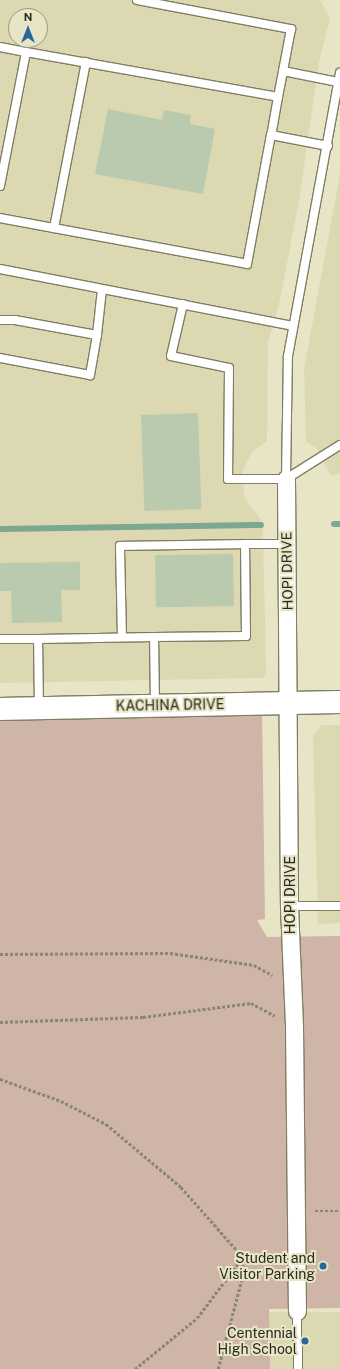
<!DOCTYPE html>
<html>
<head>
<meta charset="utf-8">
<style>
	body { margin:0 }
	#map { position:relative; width:340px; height:1369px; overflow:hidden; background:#e7e5c5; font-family:"Public Sans",sans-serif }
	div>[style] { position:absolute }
	.built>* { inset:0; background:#dcd9b2; transform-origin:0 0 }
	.green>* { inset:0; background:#cfb4a8 }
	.stream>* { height:6px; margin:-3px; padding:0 3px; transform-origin:3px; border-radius:3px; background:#7ca791 }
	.building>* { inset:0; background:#b9caaf; transform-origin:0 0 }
	.path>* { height:2.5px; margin-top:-1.25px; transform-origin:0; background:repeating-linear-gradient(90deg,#888771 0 3px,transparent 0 5px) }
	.roads { filter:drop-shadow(1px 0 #807e61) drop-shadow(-1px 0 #807e61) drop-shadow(0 1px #807e61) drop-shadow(0 -1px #807e61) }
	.lane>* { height:8px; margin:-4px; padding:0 4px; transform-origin:4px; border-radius:4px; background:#fff }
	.street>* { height:17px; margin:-8.5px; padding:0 8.5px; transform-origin:8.5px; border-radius:8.5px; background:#fff }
	.secondary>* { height:22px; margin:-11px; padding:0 11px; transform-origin:11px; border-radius:11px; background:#fff }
	.dots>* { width:11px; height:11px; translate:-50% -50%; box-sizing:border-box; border:2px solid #e7e5c5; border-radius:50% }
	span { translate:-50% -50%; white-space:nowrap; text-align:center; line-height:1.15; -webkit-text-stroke:4px #e7e5c5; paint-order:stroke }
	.street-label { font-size:14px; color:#28281c }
	.poi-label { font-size:14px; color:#28281c }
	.right { translate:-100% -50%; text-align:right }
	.north { position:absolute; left:8px; top:8px; width:40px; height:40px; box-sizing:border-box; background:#e7e5c5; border:1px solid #9b9981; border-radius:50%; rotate:0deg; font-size:11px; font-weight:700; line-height:16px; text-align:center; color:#28281c }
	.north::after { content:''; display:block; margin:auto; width:14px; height:18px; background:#29659d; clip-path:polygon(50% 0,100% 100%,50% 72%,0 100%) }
</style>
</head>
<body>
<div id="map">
	<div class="built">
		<i style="clip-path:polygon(evenodd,0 0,320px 0,330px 18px,319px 62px,299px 201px,280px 300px,268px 343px,267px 441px,252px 452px,242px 473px,245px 498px,261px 520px,263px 531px,266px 669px,266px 674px,262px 678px,0 683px,0 0,16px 16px,40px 16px,40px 40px,16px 40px,16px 16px)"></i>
		<i style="clip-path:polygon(340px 174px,340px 474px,330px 475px,316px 447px,306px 442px,304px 369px)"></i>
		<i style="clip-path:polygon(322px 725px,340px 725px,340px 923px,318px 924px,313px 736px)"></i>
		<i style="left:340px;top:1312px;width:57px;height:71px;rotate:90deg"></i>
	</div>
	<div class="green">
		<i style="clip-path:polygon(0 704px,262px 710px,265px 919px,257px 920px,267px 937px,340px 936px,340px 1308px,269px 1309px,270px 1369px,0 1369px)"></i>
	</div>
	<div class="stream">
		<i style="left:334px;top:524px;width:6px"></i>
		<i style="left:0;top:529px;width:261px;rotate:-0.9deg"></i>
	</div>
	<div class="building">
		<i style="clip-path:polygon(108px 109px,162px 120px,164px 110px,191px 115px,190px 124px,215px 129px,203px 194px,95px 174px)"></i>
		<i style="left:198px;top:413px;width:96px;height:57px;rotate:88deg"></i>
		<i style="left:233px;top:554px;width:52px;height:78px;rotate:89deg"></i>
		<i style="clip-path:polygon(80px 562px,80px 590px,61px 590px,62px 622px,12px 623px,11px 591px,0 591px,0 563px)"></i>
	</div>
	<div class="path">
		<i style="left:0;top:954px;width:170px;rotate:-0.3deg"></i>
		<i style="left:170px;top:953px;width:85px;rotate:8.1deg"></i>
		<i style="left:254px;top:965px;width:21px;rotate:29deg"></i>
		<i style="left:0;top:1022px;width:143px;rotate:-2deg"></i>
		<i style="left:143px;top:1017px;width:109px;rotate:-7.4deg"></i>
		<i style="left:251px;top:1003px;width:27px;rotate:28deg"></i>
		<i style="left:0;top:1079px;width:65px;rotate:19.8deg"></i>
		<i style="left:61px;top:1101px;width:51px;rotate:27.1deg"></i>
		<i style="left:106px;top:1124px;width:98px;rotate:40deg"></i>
		<i style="left:181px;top:1187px;width:94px;rotate:48.5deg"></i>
		<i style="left:243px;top:1257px;width:35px;rotate:-5deg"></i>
		<i style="left:315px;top:1211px;width:25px"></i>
		<i style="left:135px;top:1369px;width:80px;rotate:-39.4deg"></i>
		<i style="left:197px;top:1318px;width:76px;rotate:-53deg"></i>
		<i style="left:218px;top:1369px;width:94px;rotate:-75.2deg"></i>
		<i style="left:242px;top:1278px;width:20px;rotate:-87deg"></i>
	</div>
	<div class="roads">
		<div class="lane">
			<i style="left:137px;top:0;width:157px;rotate:10.7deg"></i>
			<i style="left:291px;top:29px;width:43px;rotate:100.8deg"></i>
			<i style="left:0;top:47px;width:26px;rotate:11deg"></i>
			<i style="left:278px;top:97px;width:39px;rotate:100deg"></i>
			<i style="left:271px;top:135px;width:58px;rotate:10.9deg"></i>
			<i style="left:0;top:186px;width:136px;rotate:-79deg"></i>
			<i style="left:26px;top:52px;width:256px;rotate:10.1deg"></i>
			<i style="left:278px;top:97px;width:26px;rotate:-79deg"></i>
			<i style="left:283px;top:71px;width:56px;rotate:11.3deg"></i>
			<i style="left:0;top:218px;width:251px;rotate:10.5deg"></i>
			<i style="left:247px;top:264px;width:131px;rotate:-79.5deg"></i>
			<i style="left:54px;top:228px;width:169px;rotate:-79.1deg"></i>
			<i style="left:0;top:269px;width:298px;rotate:11deg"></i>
			<i style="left:183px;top:304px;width:53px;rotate:103deg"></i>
			<i style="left:171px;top:356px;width:59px;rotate:11.7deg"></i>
			<i style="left:229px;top:368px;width:111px;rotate:90.5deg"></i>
			<i style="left:228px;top:479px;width:58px"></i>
			<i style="left:286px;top:479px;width:64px;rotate:-32.2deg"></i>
			<i style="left:0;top:320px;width:15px"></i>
			<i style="left:15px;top:320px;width:83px;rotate:10.4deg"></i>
			<i style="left:97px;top:335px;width:41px;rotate:99.9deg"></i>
			<i style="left:90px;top:375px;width:92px;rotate:-169.3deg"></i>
			<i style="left:97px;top:335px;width:46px;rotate:-83.8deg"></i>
			<i style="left:286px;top:479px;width:123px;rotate:-89.1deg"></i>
			<i style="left:288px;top:356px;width:288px;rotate:-79.6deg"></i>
			<i style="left:122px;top:637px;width:91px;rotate:-91.3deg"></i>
			<i style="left:120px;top:546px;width:125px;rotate:-0.9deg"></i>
			<i style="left:0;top:639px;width:38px"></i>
			<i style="left:155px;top:705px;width:68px;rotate:-90.8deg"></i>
			<i style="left:154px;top:637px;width:92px;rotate:-0.6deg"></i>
			<i style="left:246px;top:636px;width:92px;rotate:-90.6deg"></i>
			<i style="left:245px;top:544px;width:42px"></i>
			<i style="left:39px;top:707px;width:68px;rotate:-90.8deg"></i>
			<i style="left:38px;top:639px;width:116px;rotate:-1deg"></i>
			<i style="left:289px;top:906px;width:51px"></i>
			<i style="left:297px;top:1311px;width:58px;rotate:89deg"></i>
		</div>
		<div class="street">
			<i style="left:286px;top:479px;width:427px;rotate:89.6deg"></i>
			<i style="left:289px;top:906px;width:121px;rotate:87.6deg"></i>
			<i style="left:294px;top:1027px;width:284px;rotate:89.4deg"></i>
		</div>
		<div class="secondary">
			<i style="left:0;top:709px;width:340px;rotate:-1.2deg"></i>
		</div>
	</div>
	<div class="dots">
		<i style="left:323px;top:1266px;background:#29659d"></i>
		<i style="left:305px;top:1341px;background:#29659d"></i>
	</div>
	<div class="street-label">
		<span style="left:287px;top:571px;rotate:-91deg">HOPI DRIVE</span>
		<span style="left:170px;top:705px;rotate:-1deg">KACHINA DRIVE</span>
		<span style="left:290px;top:895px;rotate:-90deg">HOPI DRIVE</span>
	</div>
	<div class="poi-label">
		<span class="right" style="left:315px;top:1266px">Student and<br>Visitor Parking</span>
		<span class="right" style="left:297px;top:1341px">Centennial<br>High School</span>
	</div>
	<div class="north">N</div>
</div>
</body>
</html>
